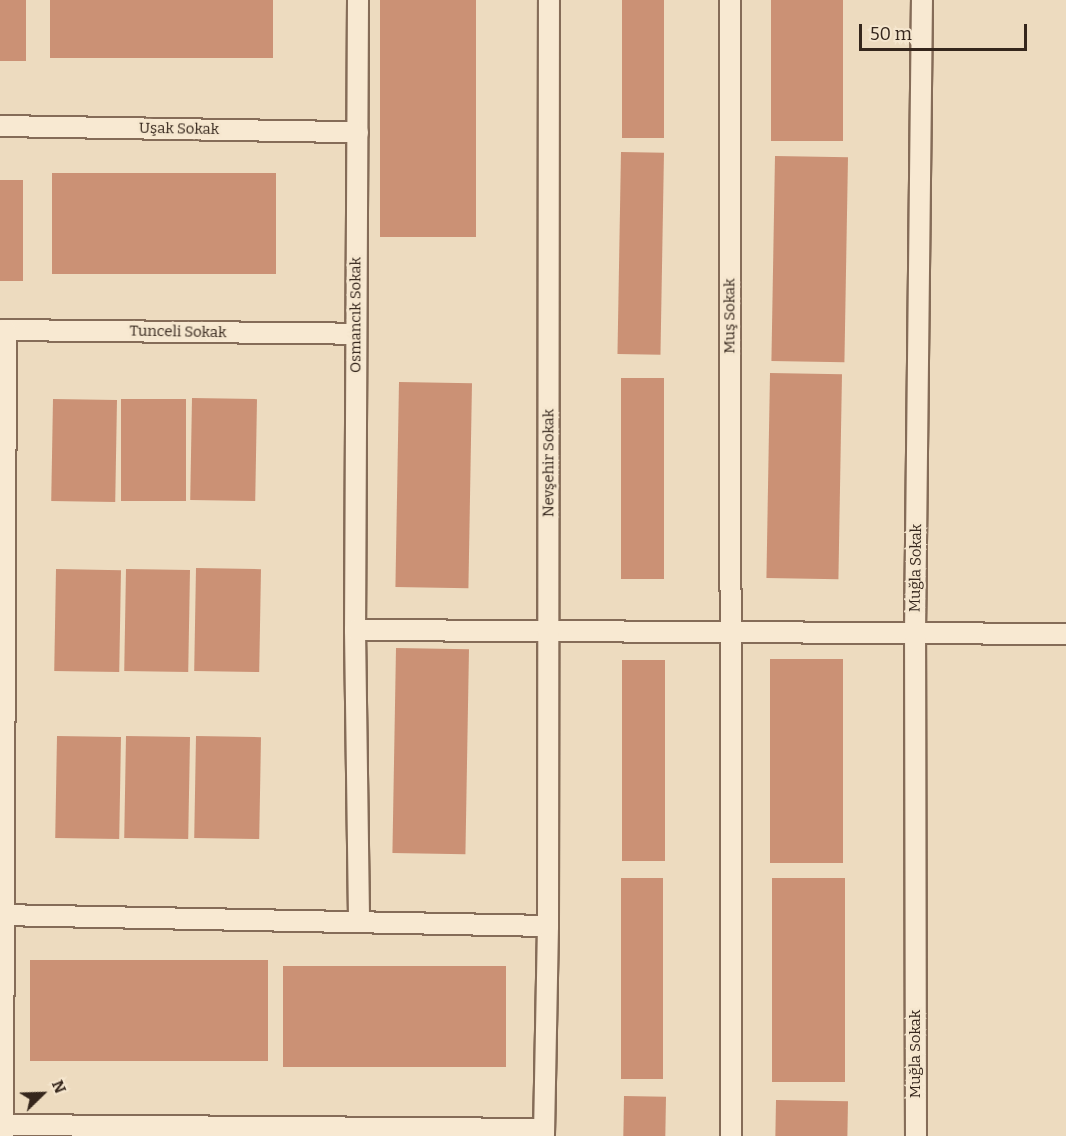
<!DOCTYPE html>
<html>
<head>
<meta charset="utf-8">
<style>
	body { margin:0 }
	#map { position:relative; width:1066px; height:1136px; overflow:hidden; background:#eddbbf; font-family:Bitter,serif }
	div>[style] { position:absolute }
	.building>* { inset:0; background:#cb9175; transform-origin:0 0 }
	.roads { filter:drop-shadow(2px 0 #856c58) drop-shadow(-2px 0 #856c58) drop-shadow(0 2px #856c58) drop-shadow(0 -2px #856c58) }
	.minor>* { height:20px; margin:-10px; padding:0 10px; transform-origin:10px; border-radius:10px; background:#f8e9d2 }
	span { translate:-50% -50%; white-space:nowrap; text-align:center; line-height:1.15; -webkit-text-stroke:4.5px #f5e6ce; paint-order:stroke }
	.street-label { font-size:15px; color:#35261c }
	.north { position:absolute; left:12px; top:1064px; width:60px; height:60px; -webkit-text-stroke:4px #f5e6ce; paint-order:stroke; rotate:67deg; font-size:16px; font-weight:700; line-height:24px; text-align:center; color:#35261c }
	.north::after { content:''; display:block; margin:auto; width:21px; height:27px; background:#35261c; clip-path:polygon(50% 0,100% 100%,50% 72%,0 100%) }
	.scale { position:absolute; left:859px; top:24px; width:168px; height:27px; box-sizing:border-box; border:3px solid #35261c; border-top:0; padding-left:8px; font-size:18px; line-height:21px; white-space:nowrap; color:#35261c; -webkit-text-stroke:4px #f5e6ce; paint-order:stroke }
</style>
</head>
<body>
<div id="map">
	<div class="building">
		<i style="left:0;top:0;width:26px;height:61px"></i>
		<i style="left:50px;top:0;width:223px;height:58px"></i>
		<i style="left:380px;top:0;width:96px;height:237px"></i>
		<i style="left:622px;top:0;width:42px;height:138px"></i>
		<i style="left:771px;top:0;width:72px;height:141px"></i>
		<i style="left:621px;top:152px;width:43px;height:202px;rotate:1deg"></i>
		<i style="left:775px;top:156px;width:73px;height:205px;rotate:1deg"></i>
		<i style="left:52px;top:173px;width:224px;height:101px"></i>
		<i style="left:0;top:180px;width:23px;height:101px"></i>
		<i style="left:770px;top:373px;width:72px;height:205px;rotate:1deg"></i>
		<i style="left:621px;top:378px;width:43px;height:201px"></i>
		<i style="left:399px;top:382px;width:73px;height:205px;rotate:1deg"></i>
		<i style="left:192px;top:398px;width:65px;height:102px;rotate:1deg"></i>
		<i style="left:53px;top:399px;width:64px;height:102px;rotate:1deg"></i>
		<i style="left:121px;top:399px;width:65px;height:102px"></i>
		<i style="left:196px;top:568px;width:65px;height:103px;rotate:1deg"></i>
		<i style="left:56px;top:569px;width:65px;height:102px;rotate:1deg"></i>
		<i style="left:126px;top:569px;width:64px;height:102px;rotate:1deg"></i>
		<i style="left:396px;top:648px;width:73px;height:205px;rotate:1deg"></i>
		<i style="left:770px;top:659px;width:73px;height:204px"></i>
		<i style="left:622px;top:660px;width:43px;height:201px"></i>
		<i style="left:57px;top:736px;width:64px;height:102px;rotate:1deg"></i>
		<i style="left:126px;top:736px;width:64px;height:102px;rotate:1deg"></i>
		<i style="left:196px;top:736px;width:65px;height:102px;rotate:1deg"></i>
		<i style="left:621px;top:878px;width:42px;height:201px"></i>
		<i style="left:772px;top:878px;width:73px;height:204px"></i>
		<i style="left:30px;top:960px;width:238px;height:101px"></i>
		<i style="left:283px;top:966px;width:223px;height:101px"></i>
		<i style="left:624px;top:1096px;width:42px;height:40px;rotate:1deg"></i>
		<i style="left:776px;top:1100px;width:72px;height:36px;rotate:1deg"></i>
	</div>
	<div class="roads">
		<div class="minor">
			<i style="left:358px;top:0;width:630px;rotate:90.27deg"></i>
			<i style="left:355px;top:630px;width:289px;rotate:89.2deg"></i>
			<i style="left:730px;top:0;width:1136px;rotate:89.95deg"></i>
			<i style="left:0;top:126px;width:358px;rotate:1deg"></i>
			<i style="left:0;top:330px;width:356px;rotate:0.6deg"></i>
			<i style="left:355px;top:630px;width:711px;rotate:0.32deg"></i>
			<i style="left:0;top:915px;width:548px;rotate:1.15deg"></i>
			<i style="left:548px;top:926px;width:210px;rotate:91.1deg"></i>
			<i style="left:548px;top:926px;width:926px;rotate:-89.94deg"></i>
			<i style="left:3px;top:1125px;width:541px;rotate:0.42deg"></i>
			<i style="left:3px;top:1136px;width:806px;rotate:-89.79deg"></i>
			<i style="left:916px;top:1136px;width:502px;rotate:-90.11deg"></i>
			<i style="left:915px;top:634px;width:634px;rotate:-89.37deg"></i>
		</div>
	</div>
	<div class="street-label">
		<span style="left:179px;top:129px;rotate:1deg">Uşak Sokak</span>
		<span style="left:356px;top:315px;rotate:-90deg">Osmancık Sokak</span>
		<span style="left:730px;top:316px;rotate:-90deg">Muş Sokak</span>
		<span style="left:178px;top:332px;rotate:1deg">Tunceli Sokak</span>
		<span style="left:549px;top:463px;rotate:-90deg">Nevşehir Sokak</span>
		<span style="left:916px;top:568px;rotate:-89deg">Muğla Sokak</span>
		<span style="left:916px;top:1054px;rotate:-90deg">Muğla Sokak</span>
	</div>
	<div class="north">N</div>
	<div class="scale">50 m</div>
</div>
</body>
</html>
